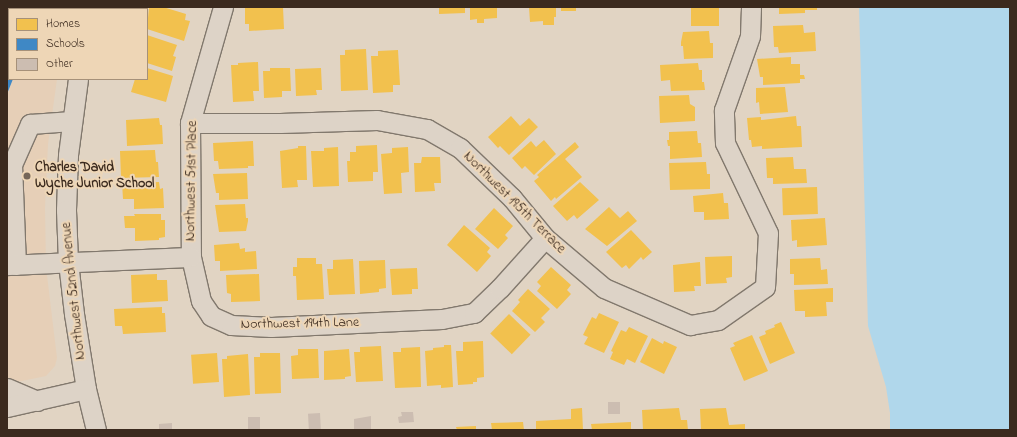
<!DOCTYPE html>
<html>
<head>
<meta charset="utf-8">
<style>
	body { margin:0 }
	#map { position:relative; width:1017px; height:437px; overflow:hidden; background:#e1d4c3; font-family:"Indie Flower",sans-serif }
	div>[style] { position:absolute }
	.built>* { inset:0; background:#e6cfb7 }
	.water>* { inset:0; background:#b0d7eb }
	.homes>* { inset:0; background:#f2c14e; transform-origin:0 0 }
	.schools>* { inset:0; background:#3f88c5 }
	.building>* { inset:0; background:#ccbdb1; transform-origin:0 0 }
	.roads { filter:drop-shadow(1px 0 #81786d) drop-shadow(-1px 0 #81786d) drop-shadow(0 1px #81786d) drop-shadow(0 -1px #81786d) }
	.minor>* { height:19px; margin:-9.5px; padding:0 9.5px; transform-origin:9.5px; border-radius:9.5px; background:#ddd3c7 }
	.dots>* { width:11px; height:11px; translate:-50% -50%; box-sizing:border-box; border:2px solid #eed6b6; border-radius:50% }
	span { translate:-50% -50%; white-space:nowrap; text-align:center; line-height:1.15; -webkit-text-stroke:4px #eed6b6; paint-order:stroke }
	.poi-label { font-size:14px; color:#3b2a1e; font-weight:700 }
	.left { translate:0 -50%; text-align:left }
	.street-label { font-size:14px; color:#3b2a1e }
	.frame { position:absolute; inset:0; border:8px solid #3b2a1e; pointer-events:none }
	.legend { position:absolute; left:8px; top:8px; width:140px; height:72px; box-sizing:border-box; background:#eed6b6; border:1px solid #a69179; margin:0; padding:5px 7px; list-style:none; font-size:12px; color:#3b2a1e }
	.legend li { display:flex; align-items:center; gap:8px; height:20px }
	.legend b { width:20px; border:1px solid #a69179 }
</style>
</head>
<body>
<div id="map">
	<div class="built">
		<i style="clip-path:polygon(7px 17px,9px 17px,9px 79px,57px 79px,48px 144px,45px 208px,46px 267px,57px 358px,55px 366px,46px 376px,7px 384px)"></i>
	</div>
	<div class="water">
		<i style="clip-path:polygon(859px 7px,1010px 7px,1010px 430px,890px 430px,890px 413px,886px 387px,868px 326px)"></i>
	</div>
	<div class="homes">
		<i style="clip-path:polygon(149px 7px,163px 7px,186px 14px,185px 20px,190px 21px,184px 41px,147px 29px)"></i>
		<i style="clip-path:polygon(245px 7px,283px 7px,284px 29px,249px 31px,249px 24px,245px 24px)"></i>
		<i style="clip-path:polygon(439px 7px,465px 7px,465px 13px,439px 14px)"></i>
		<i style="clip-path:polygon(470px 7px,497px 7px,497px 18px,484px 19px,484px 23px,477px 23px,477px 19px,470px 20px)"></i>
		<i style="clip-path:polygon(529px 7px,556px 7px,556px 17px,554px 17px,554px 25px,543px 25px,543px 21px,530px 22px)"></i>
		<i style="left:561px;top:7px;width:15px;height:4px"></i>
		<i style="left:691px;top:7px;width:28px;height:19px"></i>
		<i style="clip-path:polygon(779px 7px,817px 7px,817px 10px,805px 10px,805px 13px,779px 14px)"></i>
		<i style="clip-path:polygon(803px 25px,804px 33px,815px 32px,816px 51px,779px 53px,778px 47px,774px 47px,773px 26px)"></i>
		<i style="clip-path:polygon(709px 31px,710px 43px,713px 43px,713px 58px,684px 59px,683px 46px,681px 46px,681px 42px,683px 32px)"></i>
		<i style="clip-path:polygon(147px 35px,177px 45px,173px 56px,176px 57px,172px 71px,147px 63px)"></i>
		<i style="clip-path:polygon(366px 49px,368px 90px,341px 91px,340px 55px,345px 55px,345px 50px)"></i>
		<i style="clip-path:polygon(398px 50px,400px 85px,393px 85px,393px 92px,373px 93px,371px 56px,378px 56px,378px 51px)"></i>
		<i style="clip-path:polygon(791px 57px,791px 64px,800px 64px,800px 75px,804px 75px,805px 79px,800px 79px,800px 83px,763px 85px,763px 77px,760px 77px,757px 59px)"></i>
		<i style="clip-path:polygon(258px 62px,259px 91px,253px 91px,254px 101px,233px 102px,231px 65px,238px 65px,238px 63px)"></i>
		<i style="clip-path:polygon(698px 63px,699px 70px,702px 70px,702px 82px,704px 82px,705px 90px,671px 91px,670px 80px,661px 81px,660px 65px)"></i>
		<i style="clip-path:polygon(147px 68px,173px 76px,166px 102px,131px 92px,135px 79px,147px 79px)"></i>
		<i style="clip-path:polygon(270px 68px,290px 68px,291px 91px,282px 91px,282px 97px,264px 98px,263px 71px,270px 71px)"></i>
		<i style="clip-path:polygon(321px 68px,322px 90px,316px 90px,317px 95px,296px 96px,295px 69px)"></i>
		<i style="clip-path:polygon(785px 87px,788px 112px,760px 114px,759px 102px,756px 103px,756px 88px)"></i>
		<i style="clip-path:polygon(689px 95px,690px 104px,695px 107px,695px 121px,660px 123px,659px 96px)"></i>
		<i style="clip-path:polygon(511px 116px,520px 126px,529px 118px,538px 127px,509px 155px,500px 146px,498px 148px,488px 137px)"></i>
		<i style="clip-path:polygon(796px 116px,797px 126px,801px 126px,802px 147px,762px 149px,762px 146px,752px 147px,751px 140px,749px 140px,747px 118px,761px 117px,761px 120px)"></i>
		<i style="clip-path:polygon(159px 118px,160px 125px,162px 125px,163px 144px,127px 146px,126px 120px)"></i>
		<i style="clip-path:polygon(697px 131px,698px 143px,701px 143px,702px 157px,670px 159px,670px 146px,668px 146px,667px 140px,669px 140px,669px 132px)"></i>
		<i style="clip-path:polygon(544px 140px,556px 154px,534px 175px,525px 166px,522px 169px,512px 158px,531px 141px,536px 147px)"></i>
		<i style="clip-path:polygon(253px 141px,254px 166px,248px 166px,248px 168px,219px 169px,218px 161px,214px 161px,213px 143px)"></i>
		<i style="clip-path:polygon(575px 142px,579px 147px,565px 159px,582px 177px,556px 199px,555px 197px,551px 201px,534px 181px,539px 177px,537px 175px)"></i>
		<i style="clip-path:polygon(377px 145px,378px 172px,373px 172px,373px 181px,348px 182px,347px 161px,350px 161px,350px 152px,356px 152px,356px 146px)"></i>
		<i style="clip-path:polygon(298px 146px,306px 146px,307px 180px,297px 180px,298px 187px,282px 188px,280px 151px,298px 148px)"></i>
		<i style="clip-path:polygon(338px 147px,339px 186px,313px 187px,311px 151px,324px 151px,324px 148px)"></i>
		<i style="clip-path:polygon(408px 147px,409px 172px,401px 173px,402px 193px,384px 194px,381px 154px,392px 153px,392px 148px)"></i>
		<i style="clip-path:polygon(155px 150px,156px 162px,158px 162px,159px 177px,121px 178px,120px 151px)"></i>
		<i style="clip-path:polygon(422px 157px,440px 157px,441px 183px,434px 183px,435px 191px,415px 192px,414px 163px,421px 163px)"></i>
		<i style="clip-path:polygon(793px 157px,794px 169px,806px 169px,807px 183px,773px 184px,773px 178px,767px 178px,766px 158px)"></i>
		<i style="clip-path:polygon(706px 162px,707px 174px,710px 174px,710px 189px,670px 190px,669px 163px)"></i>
		<i style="clip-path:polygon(247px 173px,248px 199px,219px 200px,219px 193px,216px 193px,213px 174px)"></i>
		<i style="clip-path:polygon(159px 182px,160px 189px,163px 188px,164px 208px,134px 209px,134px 199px,123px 199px,122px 183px)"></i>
		<i style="clip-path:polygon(580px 182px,599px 200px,577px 219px,574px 215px,567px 221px,553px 206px)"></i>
		<i style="left:817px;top:187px;width:27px;height:35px;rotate:88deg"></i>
		<i style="clip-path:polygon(723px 193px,724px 203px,728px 203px,729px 219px,704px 220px,704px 212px,694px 212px,693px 196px)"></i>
		<i style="clip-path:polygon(245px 204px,246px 218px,248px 218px,248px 221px,246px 231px,219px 232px,215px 205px)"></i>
		<i style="clip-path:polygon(609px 207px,620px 218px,628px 211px,637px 221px,607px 246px,585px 229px)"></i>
		<i style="clip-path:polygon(494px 208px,513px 226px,505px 235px,508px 238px,498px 249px,475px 229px)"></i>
		<i style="clip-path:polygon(134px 214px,161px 214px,161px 220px,165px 220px,165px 237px,159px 238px,159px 240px,135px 241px,135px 228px,125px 228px,124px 216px,135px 216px)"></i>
		<i style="clip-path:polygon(825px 218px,827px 245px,797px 247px,797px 240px,792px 241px,791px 220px)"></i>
		<i style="clip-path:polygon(464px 225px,490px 248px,487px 252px,491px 256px,477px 272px,447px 245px)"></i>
		<i style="clip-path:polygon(631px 230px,652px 252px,643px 260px,641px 257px,629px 269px,626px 265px,622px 268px,606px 252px)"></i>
		<i style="clip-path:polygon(239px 243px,240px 249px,245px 248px,245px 252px,256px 251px,257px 269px,220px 271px,220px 261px,215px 261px,214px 245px)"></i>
		<i style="clip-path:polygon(732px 256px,732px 277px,726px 278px,727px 283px,706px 284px,705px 257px)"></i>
		<i style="clip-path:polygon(297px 258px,316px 258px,316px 264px,322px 264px,324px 299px,297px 300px,296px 276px,293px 276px,293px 267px,297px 267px)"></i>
		<i style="clip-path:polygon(820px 258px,821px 270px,827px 269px,828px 284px,794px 285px,794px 274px,790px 274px,790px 259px)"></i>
		<i style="clip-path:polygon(353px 259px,355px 294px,329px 295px,327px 269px,333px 269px,333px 260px)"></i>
		<i style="clip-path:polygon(385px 260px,386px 288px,379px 289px,379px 292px,360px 294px,359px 261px)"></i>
		<i style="clip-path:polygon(700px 262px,701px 286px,694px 286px,695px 291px,674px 292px,673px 265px)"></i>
		<i style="clip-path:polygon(551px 267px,571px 285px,567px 290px,571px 294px,557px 309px,537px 291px,541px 286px,537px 282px)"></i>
		<i style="clip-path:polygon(417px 268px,418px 289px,412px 289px,412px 294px,392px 295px,390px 269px)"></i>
		<i style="clip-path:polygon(157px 274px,157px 280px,167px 280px,168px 301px,132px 303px,131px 275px)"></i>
		<i style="clip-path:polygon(259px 274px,260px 301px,231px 302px,231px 294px,227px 293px,226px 275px)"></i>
		<i style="clip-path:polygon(833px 288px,833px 302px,826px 302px,827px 316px,805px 317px,805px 311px,795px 311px,794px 290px)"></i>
		<i style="clip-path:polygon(528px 289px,550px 309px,541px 318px,545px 322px,535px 332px,512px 311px,520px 302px,518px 300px)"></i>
		<i style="clip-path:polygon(162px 307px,162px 313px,165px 313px,166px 332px,123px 334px,122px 326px,115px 326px,114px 309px)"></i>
		<i style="clip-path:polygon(599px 313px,619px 322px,604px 353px,584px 344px,588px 337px,583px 335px,592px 317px,596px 319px)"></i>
		<i style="left:509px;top:314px;width:30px;height:27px;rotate:44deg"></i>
		<i style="clip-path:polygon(781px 322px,795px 353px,770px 364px,759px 337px,766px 334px,765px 331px,775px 327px,774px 325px)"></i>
		<i style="clip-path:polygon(629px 327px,648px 336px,635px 363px,627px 359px,624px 365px,610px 359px,613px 352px,611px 351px,621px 330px,626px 332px)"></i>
		<i style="clip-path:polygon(752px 335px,768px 371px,744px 381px,730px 348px,735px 346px,733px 343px)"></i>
		<i style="clip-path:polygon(652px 338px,663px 344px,664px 341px,677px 347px,664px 374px,640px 362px)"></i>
		<i style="clip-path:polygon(483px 341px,484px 377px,477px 378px,477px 382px,473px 382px,473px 384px,458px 385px,456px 351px,463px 351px,463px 342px)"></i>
		<i style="clip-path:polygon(444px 345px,451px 345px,453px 387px,441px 388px,441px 385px,427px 386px,425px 351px,433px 350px,433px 348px,444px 347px)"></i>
		<i style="clip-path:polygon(381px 346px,383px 381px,356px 382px,354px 352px,360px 352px,360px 347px)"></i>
		<i style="clip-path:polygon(420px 347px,421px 387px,395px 388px,393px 352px,401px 352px,401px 348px)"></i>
		<i style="clip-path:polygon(298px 349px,318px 349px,319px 378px,292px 379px,291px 356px,298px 355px)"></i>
		<i style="clip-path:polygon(349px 349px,351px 376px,345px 377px,345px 379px,324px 380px,324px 351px)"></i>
		<i style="left:217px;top:353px;width:29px;height:26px;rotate:86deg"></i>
		<i style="clip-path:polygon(260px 353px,280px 353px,281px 393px,255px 394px,254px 357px,260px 357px)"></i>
		<i style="clip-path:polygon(248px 354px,250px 395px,224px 397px,222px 359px,227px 359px,227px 356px)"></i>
		<i style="clip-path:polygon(582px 408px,583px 430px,536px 430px,536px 421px,571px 419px,571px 409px)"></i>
		<i style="clip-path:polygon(679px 408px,681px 420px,687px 420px,688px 430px,643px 430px,642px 410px)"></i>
		<i style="clip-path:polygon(726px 408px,729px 425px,745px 424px,745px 430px,701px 430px,700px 409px)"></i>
		<i style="clip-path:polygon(523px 422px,524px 430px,492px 430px,491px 423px)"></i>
		<i style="clip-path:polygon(631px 422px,631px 430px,592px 430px,591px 424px)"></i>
		<i style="clip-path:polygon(476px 426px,476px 430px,457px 430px,456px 427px)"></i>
	</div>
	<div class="schools">
		<i style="clip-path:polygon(7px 74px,9px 75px,9px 79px,13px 79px,7px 94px)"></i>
	</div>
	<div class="building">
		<i style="left:608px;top:402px;width:12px;height:12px"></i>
		<i style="clip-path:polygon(401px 412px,413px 412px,414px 422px,399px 423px,398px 417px,402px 416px)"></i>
		<i style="left:320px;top:413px;width:17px;height:12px;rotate:87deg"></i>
		<i style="clip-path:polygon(371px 416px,371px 430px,354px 430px,354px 419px)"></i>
		<i style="left:248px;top:417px;width:12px;height:13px"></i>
		<i style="clip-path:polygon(172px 423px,172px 430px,159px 430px,159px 424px)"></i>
	</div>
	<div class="roads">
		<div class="minor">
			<i style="left:223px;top:7px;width:121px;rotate:105.9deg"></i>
			<i style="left:190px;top:123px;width:134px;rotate:89.6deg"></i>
			<i style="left:191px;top:257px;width:45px;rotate:77.2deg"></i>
			<i style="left:201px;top:301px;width:18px;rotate:56deg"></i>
			<i style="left:211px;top:316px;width:22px;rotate:24deg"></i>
			<i style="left:231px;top:325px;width:40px;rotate:2.9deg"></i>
			<i style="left:271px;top:327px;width:171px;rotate:-2.7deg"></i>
			<i style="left:442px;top:319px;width:33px;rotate:-11deg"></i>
			<i style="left:474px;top:313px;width:36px;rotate:-44deg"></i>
			<i style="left:500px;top:288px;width:67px;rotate:-48deg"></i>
			<i style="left:96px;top:9px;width:2px;rotate:-63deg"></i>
			<i style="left:7px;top:43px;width:2px"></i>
			<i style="left:78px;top:79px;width:77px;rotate:97.5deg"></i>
			<i style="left:68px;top:155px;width:55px;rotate:92.1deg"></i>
			<i style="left:66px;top:210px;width:52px;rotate:87.8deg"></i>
			<i style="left:68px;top:262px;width:52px;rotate:83.4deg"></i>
			<i style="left:74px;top:314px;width:76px;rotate:80.9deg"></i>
			<i style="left:86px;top:389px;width:42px;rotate:76.3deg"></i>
			<i style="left:190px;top:123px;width:90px"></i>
			<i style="left:280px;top:123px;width:97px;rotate:-1.8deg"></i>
			<i style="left:377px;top:120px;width:51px;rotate:10.2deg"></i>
			<i style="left:427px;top:129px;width:38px;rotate:30deg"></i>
			<i style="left:460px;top:148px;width:72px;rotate:43.9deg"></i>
			<i style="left:512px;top:198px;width:52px;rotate:50.5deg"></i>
			<i style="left:545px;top:238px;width:77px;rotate:40.3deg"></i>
			<i style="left:604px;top:288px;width:94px;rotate:23.3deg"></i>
			<i style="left:690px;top:325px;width:28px;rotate:-10deg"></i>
			<i style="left:718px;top:320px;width:57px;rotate:-35.1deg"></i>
			<i style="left:765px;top:287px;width:54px;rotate:-86.8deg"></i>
			<i style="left:768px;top:233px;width:100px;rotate:-115.5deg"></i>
			<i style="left:725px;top:143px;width:33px;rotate:-92deg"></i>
			<i style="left:724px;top:110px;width:78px;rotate:-70.6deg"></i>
			<i style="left:750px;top:36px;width:29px;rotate:-88deg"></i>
			<i style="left:12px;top:165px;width:100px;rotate:87.7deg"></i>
			<i style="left:7px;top:176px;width:57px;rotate:-66.1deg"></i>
			<i style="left:30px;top:124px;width:42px;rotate:-4.1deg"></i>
			<i style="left:7px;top:265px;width:184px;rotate:-2.5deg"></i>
			<i style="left:7px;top:388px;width:33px;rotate:23deg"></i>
			<i style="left:7px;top:407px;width:81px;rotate:-12.8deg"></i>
		</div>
	</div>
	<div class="dots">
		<i style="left:27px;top:176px;background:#756658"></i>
	</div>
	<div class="poi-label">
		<span class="left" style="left:35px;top:176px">Charles David<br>Wyche Junior School</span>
	</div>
	<div class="street-label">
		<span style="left:192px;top:181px;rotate:-89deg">Northwest 51st Place</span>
		<span style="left:514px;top:203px;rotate:45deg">Northwest 195th Terrace</span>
		<span style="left:74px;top:291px;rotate:-96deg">Northwest 52nd Avenue</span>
		<span style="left:300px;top:324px;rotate:-1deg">Northwest 194th Lane</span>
	</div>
	<div class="frame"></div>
	<ul class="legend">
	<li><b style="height:11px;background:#f2c14e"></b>Homes</li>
	<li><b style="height:11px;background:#3f88c5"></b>Schools</li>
	<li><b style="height:11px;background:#ccbdb1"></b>Other</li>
	</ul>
</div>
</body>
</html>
